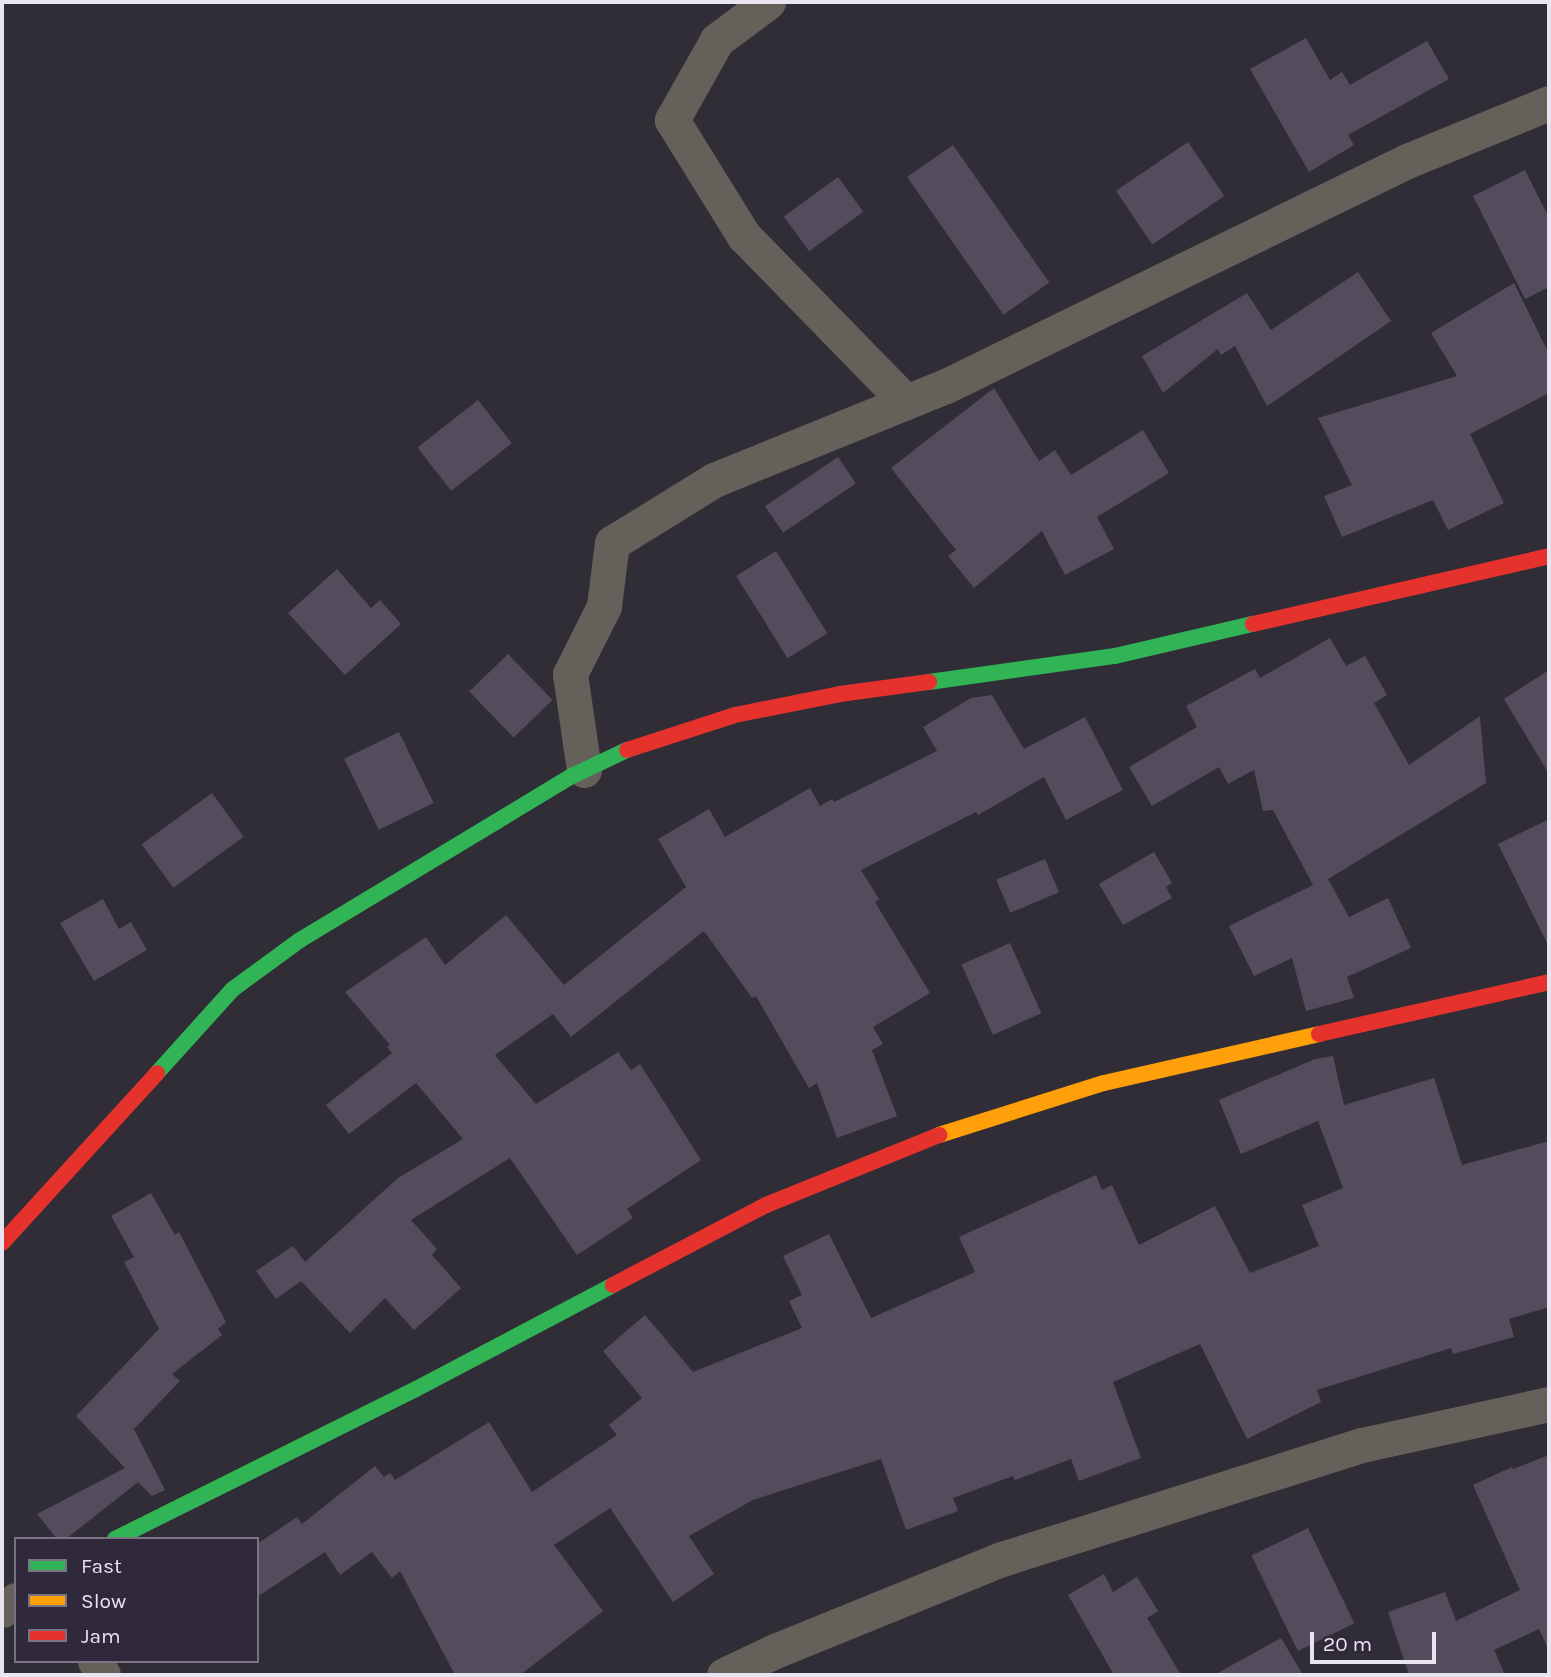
<!DOCTYPE html>
<html>
<head>
<meta charset="utf-8">
<style>
	body { margin:0 }
	#map { position:relative; width:1551px; height:1677px; overflow:hidden; background:#302d37; font-family:Karla,sans-serif }
	div>[style] { position:absolute }
	.building>* { inset:0; background:#524c5c; transform-origin:0 0 }
	.street>* { height:35px; margin:-17.5px; padding:0 17.5px; transform-origin:17.5px; border-radius:17.5px; background:#64605a }
	.fast>* { height:16px; margin:-8px; padding:0 8px; transform-origin:8px; border-radius:8px; background:#30b455 }
	.slow>* { height:16px; margin:-8px; padding:0 8px; transform-origin:8px; border-radius:8px; background:#ff9f0a }
	.jam>* { height:16px; margin:-8px; padding:0 8px; transform-origin:8px; border-radius:8px; background:#e5322d }
	span { translate:-50% -50%; white-space:nowrap; text-align:center; line-height:1.15; -webkit-text-stroke:6px #2f293b; paint-order:stroke }
	.frame { position:absolute; inset:0; border:4px solid #e8e5f1; pointer-events:none }
	.legend { position:absolute; left:14px; top:1537px; width:245px; height:126px; box-sizing:border-box; background:#2f293b; border:2px solid #797484; margin:0; padding:9px 12px; list-style:none; font-size:21px; color:#e8e5f1 }
	.legend li { display:flex; align-items:center; gap:14px; height:35px }
	.legend b { width:35px; border:2px solid #797484 }
	.scale { position:absolute; left:1310px; top:1632px; width:126px; height:32px; box-sizing:border-box; border:4px solid #e8e5f1; border-top:0; padding-left:9px; font-size:21px; line-height:24px; white-space:nowrap; color:#e8e5f1; -webkit-text-stroke:5px #2f293b; paint-order:stroke }
</style>
</head>
<body>
<div id="map">
	<div class="building">
		<i style="clip-path:polygon(1306px 38px,1330px 80px,1342px 72px,1350px 85px,1427px 41px,1449px 79px,1348px 135px,1354px 145px,1309px 172px,1250px 69px)"></i>
		<i style="left:1188px;top:142px;width:65px;height:87px;rotate:56deg"></i>
		<i style="left:953px;top:145px;width:168px;height:56px;rotate:55deg"></i>
		<i style="clip-path:polygon(1525px 170px,1549px 218px,1549px 287px,1525px 299px,1473px 196px)"></i>
		<i style="left:838px;top:177px;width:43px;height:67px;rotate:54deg"></i>
		<i style="clip-path:polygon(1358px 272px,1391px 321px,1267px 406px,1235px 346px,1221px 355px,1218px 349px,1163px 393px,1142px 356px,1247px 293px,1271px 330px)"></i>
		<i style="clip-path:polygon(1514px 283px,1549px 354px,1549px 393px,1470px 434px,1504px 503px,1448px 530px,1433px 500px,1342px 537px,1324px 496px,1352px 485px,1318px 418px,1457px 376px,1431px 333px)"></i>
		<i style="clip-path:polygon(994px 388px,1039px 461px,1055px 450px,1071px 475px,1143px 430px,1169px 473px,1097px 517px,1114px 549px,1065px 575px,1042px 531px,974px 588px,948px 556px,956px 550px,891px 468px)"></i>
		<i style="left:478px;top:400px;width:55px;height:77px;rotate:52deg"></i>
		<i style="left:838px;top:457px;width:32px;height:88px;rotate:56deg"></i>
		<i style="left:776px;top:551px;width:97px;height:47px;rotate:58deg"></i>
		<i style="clip-path:polygon(337px 569px,371px 608px,380px 600px,401px 624px,345px 675px,288px 613px)"></i>
		<i style="clip-path:polygon(1330px 638px,1346px 666px,1365px 656px,1387px 695px,1374px 703px,1409px 765px,1480px 716px,1486px 783px,1328px 879px,1349px 917px,1388px 898px,1411px 948px,1347px 977px,1354px 998px,1306px 1011px,1292px 958px,1254px 976px,1229px 926px,1313px 885px,1273px 810px,1263px 811px,1254px 770px,1228px 784px,1219px 767px,1152px 806px,1129px 767px,1197px 727px,1186px 706px,1255px 669px,1260px 678px)"></i>
		<i style="left:508px;top:654px;width:64px;height:54px;rotate:46deg"></i>
		<i style="clip-path:polygon(1549px 670px,1549px 774px,1504px 699px)"></i>
		<i style="clip-path:polygon(992px 695px,1024px 749px,1085px 717px,1123px 790px,1066px 820px,1044px 777px,978px 815px,976px 812px,861px 870px,879px 899px,875px 902px,930px 993px,873px 1027px,883px 1044px,872px 1050px,897px 1116px,837px 1138px,817px 1083px,809px 1088px,756px 996px,752px 998px,704px 931px,571px 1037px,553px 1014px,495px 1055px,536px 1104px,618px 1052px,631px 1070px,640px 1064px,701px 1160px,627px 1209px,633px 1218px,577px 1255px,510px 1158px,411px 1220px,437px 1249px,432px 1255px,461px 1288px,414px 1330px,385px 1298px,350px 1333px,301px 1281px,276px 1299px,256px 1271px,293px 1246px,305px 1262px,398px 1178px,463px 1139px,416px 1083px,349px 1134px,326px 1105px,392px 1053px,387px 1047px,390px 1045px,345px 992px,426px 937px,445px 965px,506px 915px,564px 985px,686px 887px,658px 839px,709px 809px,725px 837px,810px 788px,820px 806px,832px 799px,834px 802px,937px 751px,923px 727px,971px 698px)"></i>
		<i style="left:399px;top:732px;width:79px;height:61px;rotate:64deg"></i>
		<i style="left:212px;top:793px;width:54px;height:87px;rotate:54deg"></i>
		<i style="clip-path:polygon(1549px 819px,1549px 947px,1498px 844px)"></i>
		<i style="clip-path:polygon(1154px 852px,1172px 883px,1166px 887px,1172px 898px,1123px 925px,1099px 884px)"></i>
		<i style="left:1045px;top:859px;width:36px;height:53px;rotate:67deg"></i>
		<i style="clip-path:polygon(103px 899px,119px 929px,131px 922px,147px 950px,94px 981px,60px 923px)"></i>
		<i style="left:1010px;top:943px;width:77px;height:53px;rotate:66deg"></i>
		<i style="clip-path:polygon(1333px 1056px,1344px 1105px,1434px 1078px,1462px 1165px,1549px 1141px,1549px 1307px,1509px 1319px,1514px 1337px,1453px 1354px,1451px 1348px,1317px 1390px,1321px 1402px,1247px 1439px,1200px 1344px,1113px 1382px,1141px 1458px,1079px 1481px,1071px 1459px,1015px 1480px,1013px 1476px,953px 1498px,958px 1511px,906px 1530px,881px 1459px,753px 1500px,689px 1536px,714px 1574px,673px 1602px,610px 1508px,554px 1545px,603px 1611px,520px 1675px,455px 1675px,400px 1571px,392px 1578px,372px 1552px,340px 1575px,325px 1552px,257px 1597px,257px 1544px,297px 1517px,302px 1524px,375px 1466px,384px 1477px,390px 1473px,395px 1480px,489px 1422px,532px 1492px,617px 1435px,609px 1425px,642px 1398px,603px 1351px,645px 1315px,693px 1372px,802px 1328px,789px 1301px,802px 1295px,783px 1256px,829px 1234px,871px 1318px,975px 1272px,959px 1237px,1096px 1175px,1102px 1190px,1112px 1185px,1139px 1245px,1215px 1206px,1250px 1273px,1319px 1246px,1302px 1205px,1343px 1188px,1318px 1121px,1241px 1154px,1219px 1100px,1315px 1059px)"></i>
		<i style="clip-path:polygon(151px 1193px,175px 1235px,179px 1232px,226px 1322px,218px 1329px,222px 1335px,172px 1374px,180px 1381px,134px 1429px,165px 1490px,152px 1496px,138px 1482px,66px 1539px,57px 1539px,37px 1514px,125px 1468px,76px 1416px,159px 1329px,124px 1262px,134px 1257px,111px 1216px)"></i>
		<i style="clip-path:polygon(1549px 1455px,1549px 1651px,1539px 1629px,1494px 1650px,1505px 1675px,1409px 1675px,1388px 1612px,1445px 1592px,1456px 1621px,1520px 1590px,1473px 1485px,1512px 1467px,1513px 1469px)"></i>
		<i style="left:1308px;top:1528px;width:106px;height:63px;rotate:64deg"></i>
		<i style="clip-path:polygon(1104px 1574px,1113px 1592px,1137px 1577px,1158px 1611px,1147px 1618px,1181px 1675px,1114px 1675px,1068px 1595px)"></i>
		<i style="clip-path:polygon(1281px 1638px,1303px 1675px,1214px 1675px)"></i>
	</div>
	<div class="street">
		<i style="left:768px;top:2px;width:64px;rotate:143.3deg"></i>
		<i style="left:717px;top:40px;width:92px;rotate:119.4deg"></i>
		<i style="left:672px;top:120px;width:137px;rotate:58.2deg"></i>
		<i style="left:744px;top:236px;width:232px;rotate:45.7deg"></i>
		<i style="left:584px;top:770px;width:97px;rotate:-98.3deg"></i>
		<i style="left:570px;top:674px;width:76px;rotate:-63.4deg"></i>
		<i style="left:604px;top:606px;width:64px;rotate:-82.8deg"></i>
		<i style="left:612px;top:543px;width:120px;rotate:-31.7deg"></i>
		<i style="left:714px;top:480px;width:250px;rotate:-22.1deg"></i>
		<i style="left:946px;top:386px;width:513px;rotate:-26.02deg"></i>
		<i style="left:1407px;top:161px;width:153px;rotate:-22.2deg"></i>
		<i style="left:2px;top:1610px;width:17px;rotate:-36deg"></i>
		<i style="left:95px;top:1661px;width:16px;rotate:60deg"></i>
		<i style="left:724px;top:1675px;width:56px;rotate:-25.2deg"></i>
		<i style="left:775px;top:1651px;width:245px;rotate:-22.1deg"></i>
		<i style="left:1002px;top:1559px;width:378px;rotate:-17.6deg"></i>
		<i style="left:1362px;top:1445px;width:191px;rotate:-12.4deg"></i>
	</div>
	<div class="fast">
		<i style="left:929px;top:682px;width:188px;rotate:-8deg"></i>
		<i style="left:1115px;top:656px;width:142px;rotate:-13.1deg"></i>
		<i style="left:157px;top:1073px;width:113px;rotate:-47.9deg"></i>
		<i style="left:233px;top:989px;width:83px;rotate:-36.2deg"></i>
		<i style="left:300px;top:940px;width:320px;rotate:-31.1deg"></i>
		<i style="left:574px;top:775px;width:59px;rotate:-25.3deg"></i>
		<i style="left:115px;top:1539px;width:336px;rotate:-26.5deg"></i>
		<i style="left:416px;top:1389px;width:223px;rotate:-27.8deg"></i>
	</div>
	<div class="slow">
		<i style="left:939px;top:1135px;width:173px;rotate:-17.5deg"></i>
		<i style="left:1104px;top:1083px;width:221px;rotate:-12.8deg"></i>
	</div>
	<div class="jam">
		<i style="left:1253px;top:624px;width:304px;rotate:-12.9deg"></i>
		<i style="left:627px;top:750px;width:114px;rotate:-18deg"></i>
		<i style="left:735px;top:715px;width:107px;rotate:-11.3deg"></i>
		<i style="left:840px;top:694px;width:90px;rotate:-7.7deg"></i>
		<i style="left:1319px;top:1034px;width:236px;rotate:-12.7deg"></i>
		<i style="left:2px;top:1243px;width:230px;rotate:-47.6deg"></i>
		<i style="left:613px;top:1285px;width:173px;rotate:-27.6deg"></i>
		<i style="left:766px;top:1205px;width:187px;rotate:-22deg"></i>
	</div>
	<div class="frame"></div>
	<ul class="legend">
	<li><b style="height:9px;background:#30b455"></b>Fast</li>
	<li><b style="height:9px;background:#ff9f0a"></b>Slow</li>
	<li><b style="height:9px;background:#e5322d"></b>Jam</li>
	</ul>
	<div class="scale">20 m</div>
</div>
</body>
</html>
